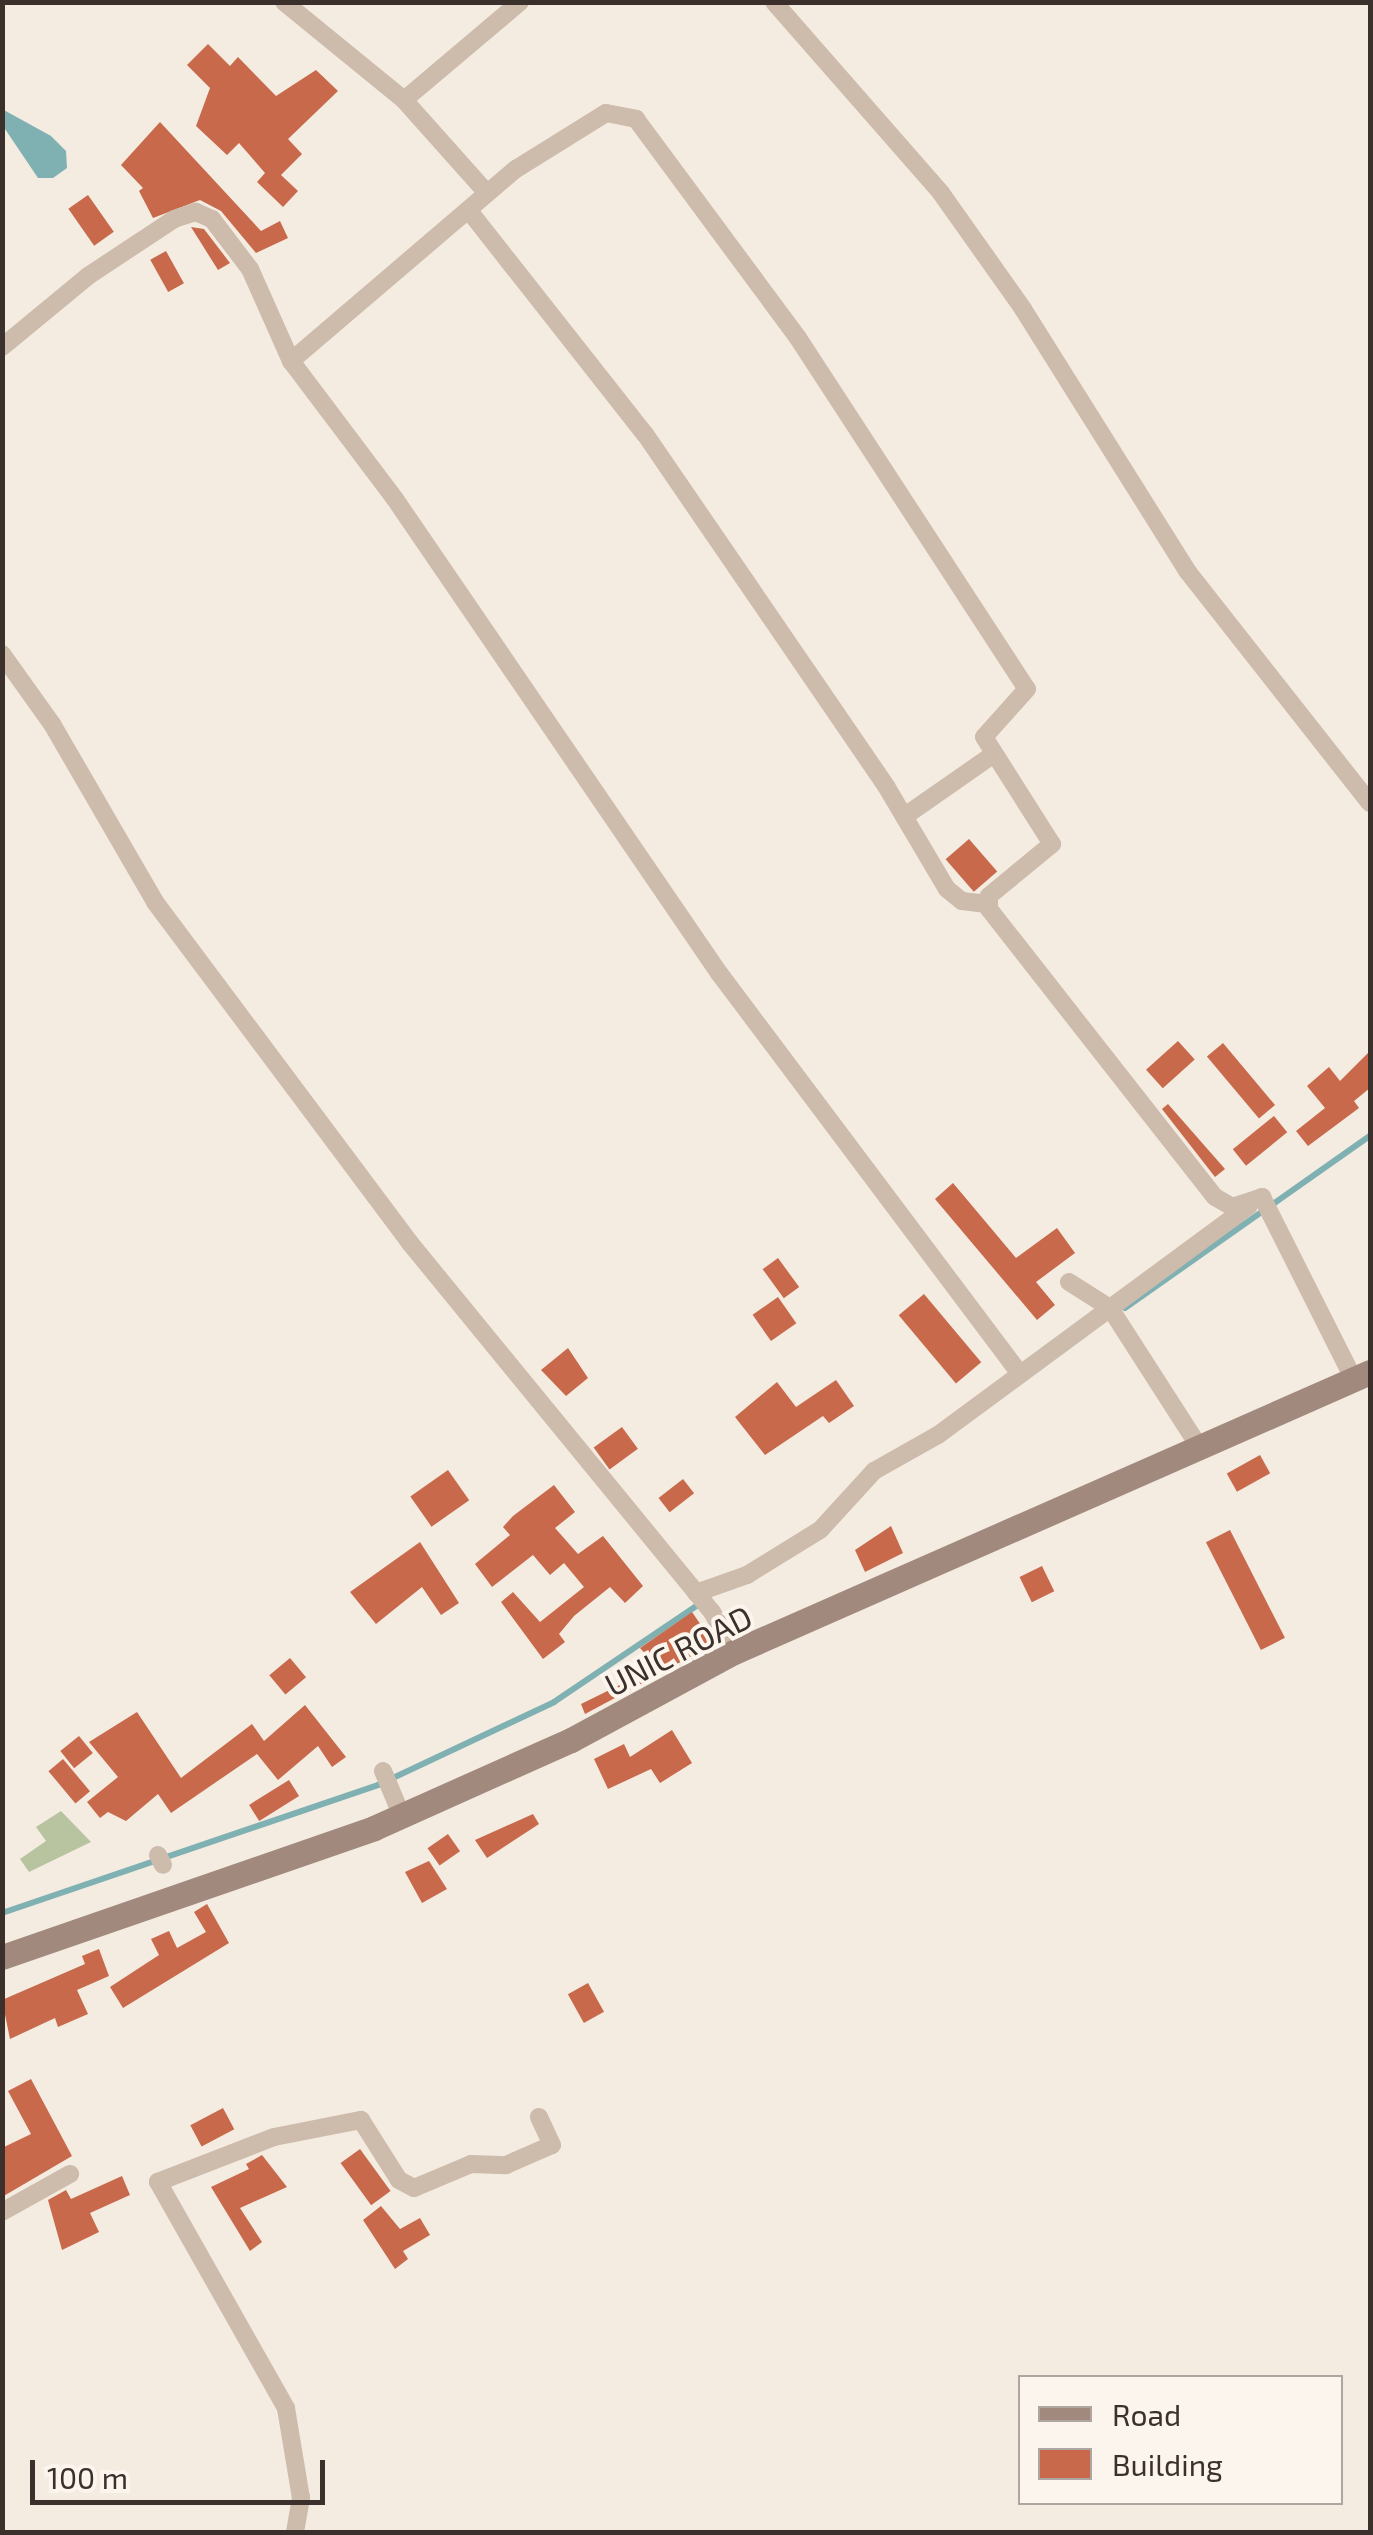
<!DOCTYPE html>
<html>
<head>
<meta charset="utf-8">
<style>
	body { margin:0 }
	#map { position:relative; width:1373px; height:2535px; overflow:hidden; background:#f4ebe1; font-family:"Exo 2",sans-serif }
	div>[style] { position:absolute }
	.green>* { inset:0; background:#b8c4a0 }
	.water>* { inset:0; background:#7fb0b2 }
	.stream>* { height:6px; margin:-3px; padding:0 3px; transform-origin:3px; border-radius:3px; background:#7fb0b2 }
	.building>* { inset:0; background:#c8694b; transform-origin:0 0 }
	.minor>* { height:18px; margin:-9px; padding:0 9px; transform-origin:9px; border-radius:9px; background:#cdbbac }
	.secondary>* { height:25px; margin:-12.5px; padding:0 12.5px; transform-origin:12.5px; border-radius:12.5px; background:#a18a7d }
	span { translate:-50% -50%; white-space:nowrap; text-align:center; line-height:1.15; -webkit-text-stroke:8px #fbf5ee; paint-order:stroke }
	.street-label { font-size:32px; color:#3b302b }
	.frame { position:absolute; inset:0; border:5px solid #3b302b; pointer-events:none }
	.legend { position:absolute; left:1018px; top:2375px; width:325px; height:130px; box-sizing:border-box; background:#fbf5ee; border:2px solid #aea6a0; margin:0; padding:12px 18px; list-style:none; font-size:30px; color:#3b302b }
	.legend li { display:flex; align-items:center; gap:20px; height:50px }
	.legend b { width:50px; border:2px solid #aea6a0 }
	.scale { position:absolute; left:30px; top:2460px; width:295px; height:45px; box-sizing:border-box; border:5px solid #3b302b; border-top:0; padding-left:12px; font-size:30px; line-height:35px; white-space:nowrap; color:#3b302b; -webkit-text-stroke:8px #fbf5ee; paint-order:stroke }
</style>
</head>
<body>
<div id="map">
	<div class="green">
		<i style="clip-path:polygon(61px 1811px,91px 1842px,29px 1872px,20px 1859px,46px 1841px,36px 1827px)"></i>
	</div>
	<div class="water">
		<i style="clip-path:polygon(2px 109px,51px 136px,66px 151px,67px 168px,53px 178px,38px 178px,3px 126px)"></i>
	</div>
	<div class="stream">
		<i style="left:1125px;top:1308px;width:299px;rotate:-35.1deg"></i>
		<i style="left:2px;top:1913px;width:397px;rotate:-18.8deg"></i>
		<i style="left:378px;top:1785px;width:195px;rotate:-25.2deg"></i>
		<i style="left:554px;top:1702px;width:177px;rotate:-34deg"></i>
	</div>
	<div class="building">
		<i style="clip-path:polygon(208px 44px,230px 66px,238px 57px,276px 96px,316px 70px,338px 91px,288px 139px,302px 154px,281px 175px,298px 191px,283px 207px,257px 182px,265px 173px,239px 143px,227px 155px,196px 126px,210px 88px,187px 65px)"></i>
		<i style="clip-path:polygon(160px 122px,261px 231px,280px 221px,288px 238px,256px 253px,221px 211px,200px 200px,153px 218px,139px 191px,143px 188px,121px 165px)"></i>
		<i style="left:88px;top:195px;width:45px;height:24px;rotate:55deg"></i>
		<i style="clip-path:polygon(191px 227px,204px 229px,230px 263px,218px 270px)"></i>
		<i style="left:166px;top:251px;width:37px;height:18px;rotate:61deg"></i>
		<i style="left:969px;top:839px;width:43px;height:31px;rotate:49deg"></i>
		<i style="left:1178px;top:1041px;width:25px;height:43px;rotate:48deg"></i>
		<i style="left:1223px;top:1043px;width:81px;height:21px;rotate:50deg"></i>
		<i style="clip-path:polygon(1370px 1051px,1370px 1088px,1354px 1101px,1359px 1108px,1308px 1146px,1296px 1131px,1325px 1108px,1307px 1086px,1329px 1067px,1340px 1081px)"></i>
		<i style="clip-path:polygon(1168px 1104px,1225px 1169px,1215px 1177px,1162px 1109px)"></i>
		<i style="left:1274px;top:1116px;width:21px;height:53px;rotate:51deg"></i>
		<i style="clip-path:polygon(953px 1183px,1016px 1258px,1057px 1228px,1075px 1253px,1036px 1282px,1055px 1305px,1037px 1320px,935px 1199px)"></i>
		<i style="left:778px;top:1258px;width:36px;height:19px;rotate:54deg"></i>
		<i style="left:924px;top:1294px;width:89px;height:33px;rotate:50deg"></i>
		<i style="left:778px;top:1297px;width:32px;height:31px;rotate:55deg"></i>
		<i style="clip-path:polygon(568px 1348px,588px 1378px,566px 1396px,541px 1370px)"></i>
		<i style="clip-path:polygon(836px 1380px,854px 1406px,829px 1423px,823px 1416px,765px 1455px,735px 1417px,777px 1382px,796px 1407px)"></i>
		<i style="left:622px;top:1427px;width:27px;height:35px;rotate:54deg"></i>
		<i style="left:1260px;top:1455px;width:21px;height:38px;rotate:61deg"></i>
		<i style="left:448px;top:1470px;width:37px;height:46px;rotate:55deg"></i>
		<i style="left:683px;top:1479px;width:18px;height:31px;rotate:52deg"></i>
		<i style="clip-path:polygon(554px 1485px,575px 1512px,555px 1528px,578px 1554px,603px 1536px,643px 1586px,625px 1603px,610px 1587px,574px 1616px,559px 1634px,565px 1642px,543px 1659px,501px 1602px,513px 1592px,540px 1622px,584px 1587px,564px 1563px,550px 1575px,533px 1555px,492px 1587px,475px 1564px,510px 1535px,503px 1527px,513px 1516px)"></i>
		<i style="clip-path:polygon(891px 1526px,903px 1553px,865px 1572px,855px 1550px)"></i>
		<i style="left:1230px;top:1530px;width:121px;height:27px;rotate:63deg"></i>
		<i style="clip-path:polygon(420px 1542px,459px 1603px,441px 1615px,422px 1587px,376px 1624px,350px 1592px)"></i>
		<i style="left:1042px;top:1566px;width:28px;height:25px;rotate:64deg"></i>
		<i style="clip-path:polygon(692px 1612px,714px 1644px,662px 1672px,640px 1648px)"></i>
		<i style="left:290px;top:1658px;width:25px;height:27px;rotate:50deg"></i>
		<i style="clip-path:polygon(640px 1675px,643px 1683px,585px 1714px,581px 1704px)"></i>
		<i style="clip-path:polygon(305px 1705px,346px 1757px,332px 1767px,318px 1746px,278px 1780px,257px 1754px,171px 1813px,158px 1794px,126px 1821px,108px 1812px,100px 1818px,87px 1802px,118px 1777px,89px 1742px,137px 1712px,181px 1778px,252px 1724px,264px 1741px)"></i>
		<i style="clip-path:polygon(672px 1730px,692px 1763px,660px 1783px,651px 1769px,608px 1789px,594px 1759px,624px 1744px,630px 1757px)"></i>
		<i style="left:79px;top:1736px;width:22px;height:24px;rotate:51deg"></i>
		<i style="left:63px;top:1759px;width:42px;height:19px;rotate:50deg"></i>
		<i style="left:289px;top:1780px;width:19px;height:47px;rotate:58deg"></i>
		<i style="clip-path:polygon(533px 1814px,539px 1824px,487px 1858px,475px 1840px)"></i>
		<i style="left:448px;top:1834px;width:21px;height:25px;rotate:55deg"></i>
		<i style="clip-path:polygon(429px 1861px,447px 1889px,422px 1903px,405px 1872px)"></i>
		<i style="clip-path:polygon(207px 1904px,229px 1943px,123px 2008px,110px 1987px,159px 1955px,151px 1939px,169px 1931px,177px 1948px,206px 1932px,194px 1912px)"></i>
		<i style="clip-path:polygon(99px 1949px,109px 1976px,77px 1990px,88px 2014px,58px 2027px,55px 2018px,10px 2039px,2px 2000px,85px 1964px,82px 1956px)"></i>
		<i style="left:588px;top:1983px;width:33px;height:23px;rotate:61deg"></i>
		<i style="clip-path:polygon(31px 2079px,72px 2156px,2px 2197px,2px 2148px,31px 2134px,8px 2091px)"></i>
		<i style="left:223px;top:2108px;width:24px;height:37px;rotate:62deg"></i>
		<i style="left:360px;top:2149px;width:52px;height:24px;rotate:54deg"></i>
		<i style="clip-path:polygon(262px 2155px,287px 2187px,240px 2208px,262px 2242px,250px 2251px,211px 2187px,249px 2169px,246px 2164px)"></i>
		<i style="clip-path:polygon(122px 2176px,130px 2195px,90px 2213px,99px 2232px,62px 2250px,48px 2200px,66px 2190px,71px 2199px)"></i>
		<i style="clip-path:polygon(381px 2206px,400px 2229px,420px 2218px,430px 2235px,403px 2251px,408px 2259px,395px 2269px,363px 2220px)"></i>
	</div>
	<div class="minor">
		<i style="left:284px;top:2px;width:155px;rotate:39.2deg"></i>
		<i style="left:404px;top:100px;width:125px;rotate:48.3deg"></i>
		<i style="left:774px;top:2px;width:254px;rotate:48.8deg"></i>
		<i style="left:941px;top:193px;width:142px;rotate:54.7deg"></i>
		<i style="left:1023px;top:309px;width:310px;rotate:57.9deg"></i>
		<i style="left:1188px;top:572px;width:294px;rotate:51.8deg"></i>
		<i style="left:404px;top:100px;width:152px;rotate:-40.2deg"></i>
		<i style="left:470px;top:212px;width:283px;rotate:51.8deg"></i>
		<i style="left:645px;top:434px;width:427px;rotate:55.6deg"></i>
		<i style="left:886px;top:786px;width:120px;rotate:59.4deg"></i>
		<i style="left:947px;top:889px;width:19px;rotate:39deg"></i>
		<i style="left:962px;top:901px;width:25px;rotate:7deg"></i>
		<i style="left:2px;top:347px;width:112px;rotate:-39.5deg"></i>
		<i style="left:88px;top:276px;width:103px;rotate:-33.5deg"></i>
		<i style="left:174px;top:219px;width:23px;rotate:-18deg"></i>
		<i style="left:196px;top:212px;width:17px;rotate:24deg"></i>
		<i style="left:212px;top:219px;width:63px;rotate:52.8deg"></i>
		<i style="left:250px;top:269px;width:101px;rotate:66deg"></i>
		<i style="left:291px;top:361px;width:173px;rotate:53deg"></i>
		<i style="left:395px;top:499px;width:574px;rotate:55.65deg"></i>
		<i style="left:719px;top:973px;width:500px;rotate:53.1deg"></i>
		<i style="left:291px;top:361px;width:296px;rotate:-40.5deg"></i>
		<i style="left:516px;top:169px;width:106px;rotate:-31.9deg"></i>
		<i style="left:606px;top:113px;width:31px;rotate:11deg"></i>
		<i style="left:636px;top:119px;width:272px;rotate:53.5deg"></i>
		<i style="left:798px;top:338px;width:419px;rotate:56.9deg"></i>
		<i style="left:1027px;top:689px;width:64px;rotate:131.9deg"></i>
		<i style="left:984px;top:737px;width:127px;rotate:57.6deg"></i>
		<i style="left:1052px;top:844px;width:82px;rotate:140.5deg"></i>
		<i style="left:989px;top:896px;width:13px;rotate:90deg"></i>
		<i style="left:989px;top:909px;width:366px;rotate:51.9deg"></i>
		<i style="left:1215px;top:1197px;width:20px;rotate:30deg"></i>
		<i style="left:1232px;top:1207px;width:32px;rotate:-18deg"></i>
		<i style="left:1262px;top:1197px;width:205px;rotate:63.3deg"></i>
		<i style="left:2px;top:654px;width:86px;rotate:54.5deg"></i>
		<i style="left:52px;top:724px;width:206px;rotate:59.9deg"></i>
		<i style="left:155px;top:902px;width:426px;rotate:53.2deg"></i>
		<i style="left:410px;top:1243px;width:477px;rotate:50.7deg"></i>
		<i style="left:712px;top:1612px;width:46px;rotate:61.2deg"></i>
		<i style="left:905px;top:816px;width:108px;rotate:-34.9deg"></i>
		<i style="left:1069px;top:1282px;width:49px;rotate:32.4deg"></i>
		<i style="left:1110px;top:1308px;width:166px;rotate:57.3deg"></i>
		<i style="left:696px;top:1593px;width:54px;rotate:-19.4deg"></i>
		<i style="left:747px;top:1575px;width:86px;rotate:-31.7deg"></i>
		<i style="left:820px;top:1530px;width:80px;rotate:-47.5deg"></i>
		<i style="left:874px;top:1471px;width:73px;rotate:-29.4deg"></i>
		<i style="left:938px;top:1435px;width:386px;rotate:-36.4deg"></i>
		<i style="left:383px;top:1771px;width:47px;rotate:67.3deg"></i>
		<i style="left:158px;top:1855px;width:11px;rotate:63deg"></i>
		<i style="left:2px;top:2212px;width:78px;rotate:-29.2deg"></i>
		<i style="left:295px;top:2532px;width:35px;rotate:-80deg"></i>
		<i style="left:301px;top:2498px;width:91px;rotate:-99.5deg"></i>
		<i style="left:286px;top:2408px;width:260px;rotate:-119.5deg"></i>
		<i style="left:158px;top:2182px;width:124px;rotate:-21.2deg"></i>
		<i style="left:274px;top:2137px;width:89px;rotate:-11.1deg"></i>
		<i style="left:361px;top:2120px;width:71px;rotate:57.7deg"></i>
		<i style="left:399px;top:2180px;width:17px;rotate:28deg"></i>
		<i style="left:414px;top:2188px;width:62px;rotate:-22.8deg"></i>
		<i style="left:471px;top:2164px;width:35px;rotate:2deg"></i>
		<i style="left:506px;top:2165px;width:50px;rotate:-23.5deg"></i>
		<i style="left:552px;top:2145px;width:31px;rotate:-115deg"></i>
	</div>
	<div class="secondary">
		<i style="left:2px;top:1957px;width:394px;rotate:-19.1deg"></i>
		<i style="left:374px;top:1828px;width:216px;rotate:-24.1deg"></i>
		<i style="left:571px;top:1740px;width:185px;rotate:-28.4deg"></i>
		<i style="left:734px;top:1652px;width:695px;rotate:-23.76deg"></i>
	</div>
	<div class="street-label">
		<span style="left:678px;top:1650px;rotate:-27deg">UNIC ROAD</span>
	</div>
	<div class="frame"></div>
	<ul class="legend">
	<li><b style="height:12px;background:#a18a7d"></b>Road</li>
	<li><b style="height:28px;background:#c8694b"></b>Building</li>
	</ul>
	<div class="scale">100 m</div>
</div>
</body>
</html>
